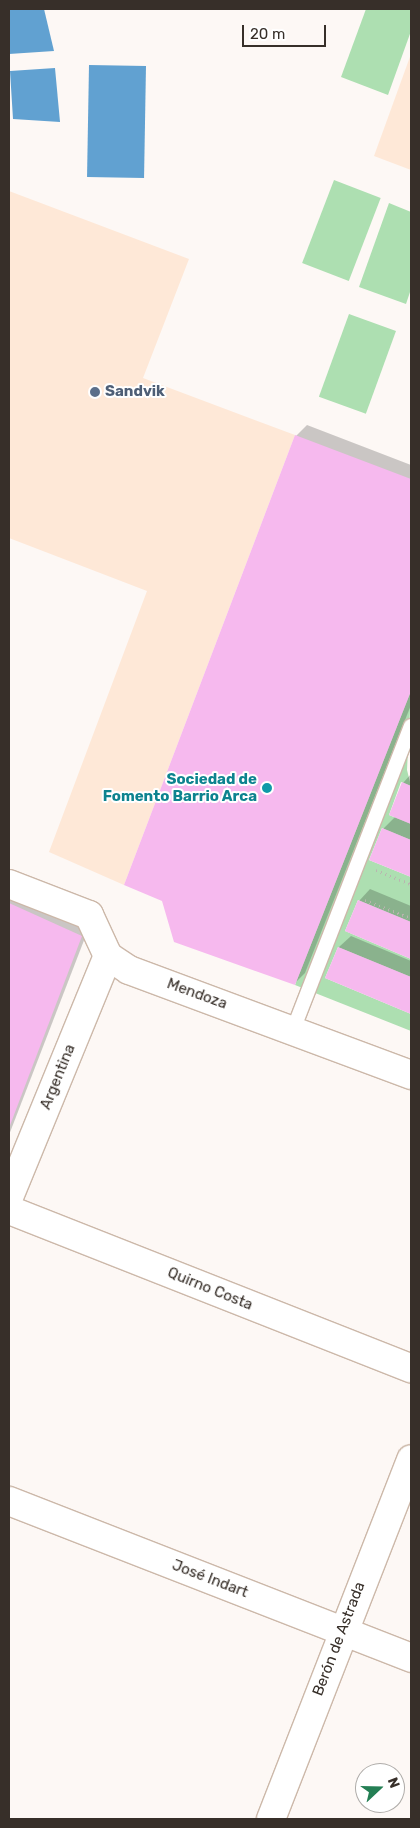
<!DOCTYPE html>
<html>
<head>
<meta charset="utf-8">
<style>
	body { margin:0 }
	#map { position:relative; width:420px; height:1828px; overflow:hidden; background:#fdf8f5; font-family:Rubik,sans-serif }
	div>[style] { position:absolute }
	.built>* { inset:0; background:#fee8d7 }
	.green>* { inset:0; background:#addfb1; transform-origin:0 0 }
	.water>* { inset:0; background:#61a1d1; transform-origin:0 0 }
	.shadow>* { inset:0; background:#0003 }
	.building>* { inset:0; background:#f6b9ee }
	.path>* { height:3px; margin-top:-1.5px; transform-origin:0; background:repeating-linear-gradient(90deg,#bab4b0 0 1px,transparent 0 5px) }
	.roads { filter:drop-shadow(1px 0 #ccb8a9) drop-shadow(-1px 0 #ccb8a9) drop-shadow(0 1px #ccb8a9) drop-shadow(0 -1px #ccb8a9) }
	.lane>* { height:14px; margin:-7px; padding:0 7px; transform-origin:7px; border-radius:7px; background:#fff }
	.street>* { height:28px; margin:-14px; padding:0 14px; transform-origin:14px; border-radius:14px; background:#fff }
	.dots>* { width:14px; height:14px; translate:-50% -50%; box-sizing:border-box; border:2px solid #fff; border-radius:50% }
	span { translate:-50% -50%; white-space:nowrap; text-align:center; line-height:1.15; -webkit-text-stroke:4px #fff; paint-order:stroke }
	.service-label { font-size:15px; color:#4e5e75; font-weight:700 }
	.left { translate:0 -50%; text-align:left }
	.culture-label { font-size:15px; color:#0d838f; font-weight:700 }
	.right { translate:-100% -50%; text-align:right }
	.street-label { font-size:15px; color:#372f29 }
	.frame { position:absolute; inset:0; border:10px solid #372f29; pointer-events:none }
	.north { position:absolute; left:355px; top:1763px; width:50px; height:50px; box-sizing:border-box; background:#fff; border:1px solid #afaca9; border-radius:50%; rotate:69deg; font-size:14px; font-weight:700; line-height:20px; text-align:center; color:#372f29 }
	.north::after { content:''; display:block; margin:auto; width:18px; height:22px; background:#247f54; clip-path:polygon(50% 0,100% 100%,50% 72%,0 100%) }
	.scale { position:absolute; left:242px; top:25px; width:84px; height:22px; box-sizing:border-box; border:2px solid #372f29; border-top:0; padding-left:6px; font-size:15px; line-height:18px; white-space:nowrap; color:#372f29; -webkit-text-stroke:4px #fff; paint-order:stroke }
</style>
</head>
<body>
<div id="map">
	<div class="built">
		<i style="clip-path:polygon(411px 54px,411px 170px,374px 156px)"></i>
		<i style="clip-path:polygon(9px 191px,189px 259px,143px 378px,295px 435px,124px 885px,49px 852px,147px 591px,9px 538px)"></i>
	</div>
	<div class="green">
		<i style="clip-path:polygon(366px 9px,411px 9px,411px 31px,388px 95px,341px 77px)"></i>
		<i style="left:334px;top:180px;width:50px;height:89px;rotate:21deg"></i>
		<i style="clip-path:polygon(389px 203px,411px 212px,411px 289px,406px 304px,359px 287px)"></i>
		<i style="left:349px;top:314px;width:50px;height:88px;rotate:20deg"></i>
		<i style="clip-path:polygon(411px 691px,407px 770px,411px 786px,401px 782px,389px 815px,411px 824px,411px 840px,382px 828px,369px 860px,411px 877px,411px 922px,358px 900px,345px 931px,411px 959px,411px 977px,338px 947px,325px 978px,411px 1014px,411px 1031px,295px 985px)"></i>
	</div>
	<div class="water">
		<i style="clip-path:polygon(9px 9px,44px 9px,54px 51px,9px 54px)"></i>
		<i style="left:89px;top:65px;width:57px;height:112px;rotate:1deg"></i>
		<i style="clip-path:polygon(55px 68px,60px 122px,13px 119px,10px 71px)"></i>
	</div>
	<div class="shadow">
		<i style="clip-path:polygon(307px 425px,411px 465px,411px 705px,305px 973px,294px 984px,296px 436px)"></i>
		<i style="clip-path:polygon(411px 774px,411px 876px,371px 860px,383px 829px,396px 816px,403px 783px)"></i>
		<i style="clip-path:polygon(370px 889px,411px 906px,411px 957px,346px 931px,359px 901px)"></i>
		<i style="clip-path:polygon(9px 895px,88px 930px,9px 1135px)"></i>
		<i style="clip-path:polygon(351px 936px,411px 961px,411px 1010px,327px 977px,339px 947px)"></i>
	</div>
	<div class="building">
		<i style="clip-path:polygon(295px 435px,411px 479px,411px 691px,295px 985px,174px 942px,162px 901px,124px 885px)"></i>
		<i style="clip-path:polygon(402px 782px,411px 786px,411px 824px,389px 815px)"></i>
		<i style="clip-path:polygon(382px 828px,411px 840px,411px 877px,369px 860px)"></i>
		<i style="clip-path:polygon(358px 900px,411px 922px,411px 959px,345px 931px)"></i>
		<i style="clip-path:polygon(9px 903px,82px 936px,9px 1128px)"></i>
		<i style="clip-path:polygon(338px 947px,411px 977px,411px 1014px,325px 978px)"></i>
	</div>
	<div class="path">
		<i style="left:376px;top:870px;width:38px;rotate:22deg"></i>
		<i style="left:365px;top:900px;width:49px;rotate:21.4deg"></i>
	</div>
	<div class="roads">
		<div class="lane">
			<i style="left:293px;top:1030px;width:326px;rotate:-68.8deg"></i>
		</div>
		<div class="street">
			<i style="left:9px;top:884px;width:86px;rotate:21.2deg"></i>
			<i style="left:89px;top:915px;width:45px;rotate:65.1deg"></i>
			<i style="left:108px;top:956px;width:25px;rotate:34deg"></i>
			<i style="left:129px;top:970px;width:301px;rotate:20.4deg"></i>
			<i style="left:9px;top:1197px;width:261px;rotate:-67.7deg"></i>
			<i style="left:9px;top:1210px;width:432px;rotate:21.5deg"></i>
			<i style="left:9px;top:1501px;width:432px;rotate:21.3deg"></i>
			<i style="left:271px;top:1819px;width:386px;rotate:-68.7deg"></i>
		</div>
	</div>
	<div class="dots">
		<i style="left:95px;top:392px;background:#5c6f8a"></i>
		<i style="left:267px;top:788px;background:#0f9aa8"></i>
	</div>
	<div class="service-label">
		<span class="left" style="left:105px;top:392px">Sandvik</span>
	</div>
	<div class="culture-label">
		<span class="right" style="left:257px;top:788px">Sociedad de<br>Fomento Barrio Arca</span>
	</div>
	<div class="street-label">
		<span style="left:197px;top:994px;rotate:20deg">Mendoza</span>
		<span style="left:58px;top:1077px;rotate:-68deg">Argentina</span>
		<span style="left:210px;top:1289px;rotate:22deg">Quirno Costa</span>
		<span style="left:210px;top:1579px;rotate:21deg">José Indart</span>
		<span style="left:339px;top:1639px;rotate:-69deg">Berón de Astrada</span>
	</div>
	<div class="frame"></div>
	<div class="north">N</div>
	<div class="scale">20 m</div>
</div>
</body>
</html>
